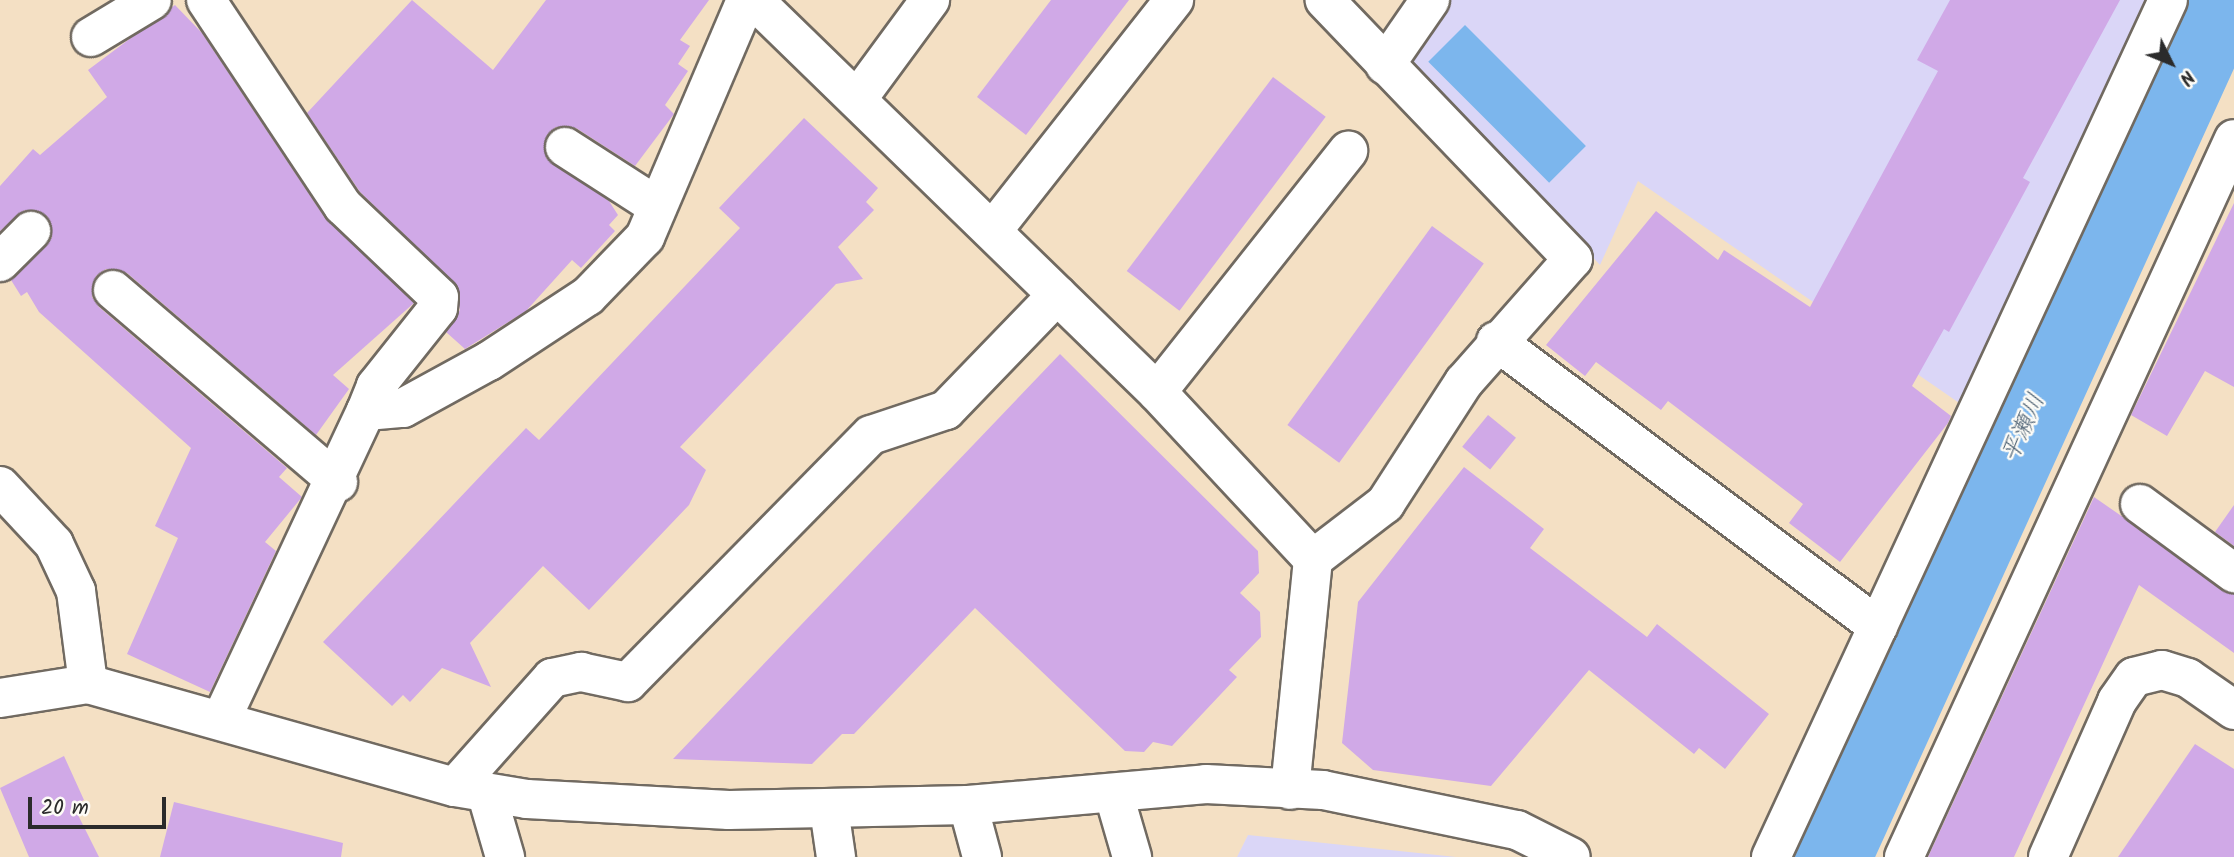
<!DOCTYPE html>
<html>
<head>
<meta charset="utf-8">
<style>
	body { margin:0 }
	#map { position:relative; width:2234px; height:857px; overflow:hidden; background:#f4e0c4; font-family:Kalam,"Klee One",sans-serif }
	div>[style] { position:absolute }
	.built>* { inset:0; background:#dad6f7 }
	.water>* { inset:0; background:#7cb6ed; transform-origin:0 0 }
	.river>* { height:84px; margin:-42px; padding:0 42px; transform-origin:42px; border-radius:42px; background:#7cb6ed }
	.building>* { inset:0; background:#d0a9e7; transform-origin:0 0 }
	.roads { filter:drop-shadow(2px 0 #716a61) drop-shadow(-2px 0 #716a61) drop-shadow(0 2px #716a61) drop-shadow(0 -2px #716a61) }
	.minor>* { height:38px; margin:-19px; padding:0 19px; transform-origin:19px; border-radius:19px; background:#fff }
	span { translate:-50% -50%; white-space:nowrap; text-align:center; line-height:1.15; -webkit-text-stroke:5px #fdfcf7; paint-order:stroke }
	.water-label { font-size:24px; color:#475c6f; font-style:italic }
	.north { position:absolute; left:2136px; top:28px; width:70px; height:70px; -webkit-text-stroke:5px #fdfcf7; paint-order:stroke; rotate:133deg; font-size:19px; font-weight:700; line-height:28px; text-align:center; color:#2b2b2b }
	.north::after { content:''; display:block; margin:auto; width:24px; height:32px; background:#2b2b2b; clip-path:polygon(50% 0,100% 100%,50% 72%,0 100%) }
	.scale { position:absolute; left:28px; top:797px; width:138px; height:32px; box-sizing:border-box; border:4px solid #2b2b2b; border-top:0; padding-left:9px; font-size:21px; line-height:24px; white-space:nowrap; color:#2b2b2b; -webkit-text-stroke:5px #fdfcf7; paint-order:stroke }
</style>
</head>
<body>
<div id="map">
	<div class="built">
		<i style="clip-path:polygon(1448px 0,2145px 0,1965px 407px,1638px 181px,1600px 265px,1407px 60px)"></i>
		<i style="clip-path:polygon(1248px 835px,1456px 857px,1237px 857px)"></i>
	</div>
	<div class="water">
		<i style="left:1465px;top:25px;width:171px;height:52px;rotate:45deg"></i>
	</div>
	<div class="river">
		<i style="left:1829px;top:857px;width:942px;rotate:-65.53deg"></i>
	</div>
	<div class="building">
		<i style="clip-path:polygon(412px 0,493px 70px,546px 0,709px 0,680px 40px,690px 46px,678px 64px,688px 71px,665px 105px,674px 114px,635px 166px,576px 128px,556px 127px,547px 135px,546px 158px,609px 201px,618px 215px,609px 225px,615px 231px,581px 268px,572px 260px,526px 311px,465px 349px,446px 332px,460px 310px,454px 282px,360px 192px,307px 113px)"></i>
		<i style="clip-path:polygon(1051px 0,1129px 0,1026px 135px,977px 97px)"></i>
		<i style="clip-path:polygon(1950px 0,2120px 0,2023px 178px,2030px 182px,1949px 332px,1944px 329px,1912px 386px,1951px 416px,1948px 423px,1840px 562px,1789px 523px,1803px 504px,1668px 401px,1661px 410px,1596px 362px,1585px 376px,1546px 345px,1656px 211px,1718px 260px,1724px 250px,1810px 307px,1938px 71px,1917px 60px)"></i>
		<i style="clip-path:polygon(175px 5px,202px 33px,325px 218px,414px 303px,333px 375px,349px 389px,316px 435px,127px 273px,106px 269px,96px 276px,92px 297px,99px 307px,287px 468px,279px 477px,302px 497px,265px 542px,276px 551px,210px 692px,127px 654px,178px 538px,155px 526px,191px 448px,39px 312px,27px 292px,21px 296px,11px 280px,52px 237px,47px 216px,25px 210px,0 231px,0 186px,33px 149px,40px 155px,107px 97px,88px 70px)"></i>
		<i style="left:1273px;top:77px;width:66px;height:243px;rotate:37deg"></i>
		<i style="clip-path:polygon(804px 118px,878px 188px,866px 202px,874px 210px,838px 247px,863px 279px,836px 284px,680px 447px,706px 470px,689px 505px,589px 610px,543px 566px,470px 643px,491px 687px,442px 668px,410px 702px,403px 695px,392px 706px,323px 642px,526px 428px,539px 440px,740px 228px,719px 208px)"></i>
		<i style="clip-path:polygon(2234px 203px,2234px 387px,2205px 371px,2167px 436px,2131px 415px)"></i>
		<i style="left:1432px;top:226px;width:64px;height:246px;rotate:36deg"></i>
		<i style="clip-path:polygon(1060px 354px,1258px 551px,1259px 573px,1240px 593px,1260px 612px,1261px 637px,1229px 670px,1237px 677px,1172px 746px,1153px 742px,1144px 752px,1125px 751px,975px 608px,854px 734px,842px 734px,812px 764px,673px 759px)"></i>
		<i style="left:1488px;top:415px;width:36px;height:41px;rotate:39deg"></i>
		<i style="clip-path:polygon(1464px 467px,1544px 529px,1530px 548px,1647px 637px,1657px 624px,1769px 714px,1725px 769px,1699px 748px,1694px 754px,1589px 670px,1491px 786px,1373px 770px,1342px 743px,1358px 602px)"></i>
		<i style="clip-path:polygon(2094px 497px,2234px 594px,2234px 653px,2139px 585px,2014px 857px,1928px 857px)"></i>
		<i style="clip-path:polygon(2234px 505px,2234px 546px,2215px 532px)"></i>
		<i style="clip-path:polygon(2195px 744px,2234px 769px,2234px 857px,2118px 857px)"></i>
		<i style="clip-path:polygon(64px 756px,84px 800px,73px 805px,99px 857px,29px 857px,0 788px)"></i>
		<i style="clip-path:polygon(174px 802px,343px 843px,341px 857px,160px 857px)"></i>
	</div>
	<div class="roads">
		<div class="minor">
			<i style="left:206px;top:0;width:247px;rotate:56.4deg"></i>
			<i style="left:343px;top:206px;width:132px;rotate:43.5deg"></i>
			<i style="left:439px;top:297px;width:11px;rotate:95deg"></i>
			<i style="left:438px;top:308px;width:100px;rotate:128.5deg"></i>
			<i style="left:376px;top:386px;width:27px;rotate:112deg"></i>
			<i style="left:754px;top:0;width:562px;rotate:44.21deg"></i>
			<i style="left:1157px;top:392px;width:229px;rotate:47deg"></i>
			<i style="left:1313px;top:559px;width:232px;rotate:95.7deg"></i>
			<i style="left:91px;top:37px;width:71px;rotate:-31.2deg"></i>
			<i style="left:1385px;top:65px;width:79px;rotate:-55.3deg"></i>
			<i style="left:858px;top:98px;width:122px;rotate:-53.7deg"></i>
			<i style="left:565px;top:147px;width:109px;rotate:32.7deg"></i>
			<i style="left:993px;top:230px;width:293px;rotate:-51.8deg"></i>
			<i style="left:0;top:262px;width:44px;rotate:-45deg"></i>
			<i style="left:113px;top:290px;width:296px;rotate:40.5deg"></i>
			<i style="left:1496px;top:341px;width:477px;rotate:36.8deg"></i>
			<i style="left:1157px;top:392px;width:308px;rotate:-51.6deg"></i>
			<i style="left:0;top:486px;width:79px;rotate:47deg"></i>
			<i style="left:54px;top:544px;width:52px;rotate:64.9deg"></i>
			<i style="left:76px;top:591px;width:94px;rotate:82.6deg"></i>
			<i style="left:2140px;top:504px;width:117px;rotate:36.3deg"></i>
			<i style="left:1313px;top:559px;width:91px;rotate:-37.4deg"></i>
			<i style="left:1385px;top:504px;width:145px;rotate:-57.1deg"></i>
			<i style="left:1464px;top:382px;width:164px;rotate:-48.5deg"></i>
			<i style="left:1573px;top:259px;width:359px;rotate:-133.8deg"></i>
			<i style="left:0;top:698px;width:89px;rotate:-9deg"></i>
			<i style="left:88px;top:684px;width:381px;rotate:15.7deg"></i>
			<i style="left:455px;top:787px;width:73px;rotate:9.5deg"></i>
			<i style="left:527px;top:799px;width:202px;rotate:3.1deg"></i>
			<i style="left:729px;top:810px;width:239px;rotate:-1.2deg"></i>
			<i style="left:968px;top:805px;width:239px;rotate:-5deg"></i>
			<i style="left:1206px;top:784px;width:117px;rotate:2.9deg"></i>
			<i style="left:1323px;top:790px;width:198px;rotate:11.7deg"></i>
			<i style="left:1517px;top:830px;width:60px;rotate:26.6deg"></i>
			<i style="left:221px;top:720px;width:341px;rotate:-64.9deg"></i>
			<i style="left:366px;top:411px;width:37px;rotate:-5deg"></i>
			<i style="left:403px;top:408px;width:98px;rotate:-28.7deg"></i>
			<i style="left:489px;top:361px;width:118px;rotate:-33.3deg"></i>
			<i style="left:588px;top:296px;width:82px;rotate:-46deg"></i>
			<i style="left:645px;top:237px;width:258px;rotate:-66.9deg"></i>
			<i style="left:455px;top:787px;width:146px;rotate:-48.3deg"></i>
			<i style="left:552px;top:678px;width:30px;rotate:-12deg"></i>
			<i style="left:581px;top:672px;width:48px;rotate:12deg"></i>
			<i style="left:628px;top:682px;width:346px;rotate:-45.5deg"></i>
			<i style="left:871px;top:435px;width:79px;rotate:-18.4deg"></i>
			<i style="left:946px;top:410px;width:160px;rotate:-46deg"></i>
			<i style="left:487px;top:795px;width:65px;rotate:73.8deg"></i>
			<i style="left:1114px;top:795px;width:65px;rotate:73.8deg"></i>
			<i style="left:968px;top:805px;width:54px;rotate:74.9deg"></i>
			<i style="left:829px;top:809px;width:49px;rotate:81.7deg"></i>
			<i style="left:1771px;top:857px;width:944px;rotate:-65.14deg"></i>
			<i style="left:1904px;top:857px;width:790px;rotate:-65.32deg"></i>
			<i style="left:2048px;top:857px;width:171px;rotate:-66.1deg"></i>
			<i style="left:2117px;top:701px;width:29px;rotate:-55deg"></i>
			<i style="left:2134px;top:677px;width:29px;rotate:-14deg"></i>
			<i style="left:2162px;top:670px;width:27px;rotate:17deg"></i>
			<i style="left:2188px;top:678px;width:56px;rotate:34.8deg"></i>
		</div>
	</div>
	<div class="water-label">
		<span style="left:2024px;top:428px;rotate:-66deg">平瀬川</span>
	</div>
	<div class="north">N</div>
	<div class="scale">20 m</div>
</div>
</body>
</html>
